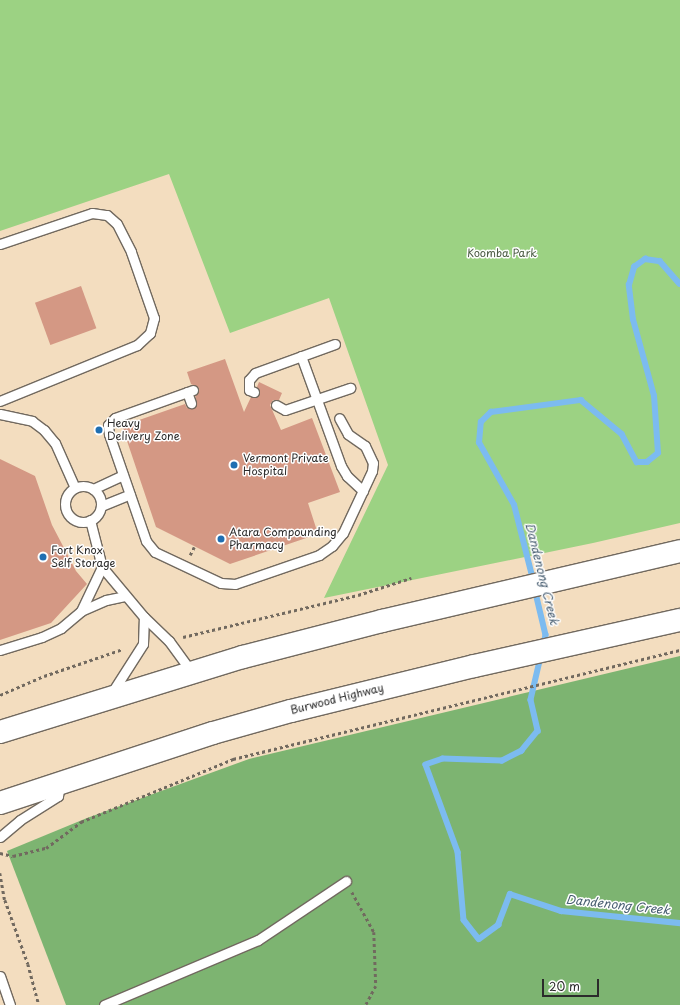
<!DOCTYPE html>
<html>
<head>
<meta charset="utf-8">
<style>
	body { margin:0 }
	#map { position:relative; width:680px; height:1005px; overflow:hidden; background:#f3ddbf; font-family:"Playpen Sans",sans-serif }
	div>[style] { position:absolute }
	.green>* { inset:0; background:#9cd283 }
	.forest>* { inset:0; background:#7db471 }
	.stream>* { height:5.5px; margin:-2.75px; padding:0 2.75px; transform-origin:2.75px; border-radius:2.75px; background:#7cbbf0 }
	.building>* { inset:0; background:#d49884; transform-origin:0 0 }
	.path>* { height:2.5px; margin-top:-1.25px; transform-origin:0; background:repeating-linear-gradient(90deg,#71695f 0 3px,transparent 0 6px) }
	.roads { filter:drop-shadow(1px 0 #71695f) drop-shadow(-1px 0 #71695f) drop-shadow(0 1px #71695f) drop-shadow(0 -1px #71695f) }
	.lane>* { height:9px; margin:-4.5px; padding:0 4.5px; transform-origin:4.5px; border-radius:4.5px; background:#fff }
	.lane>.ring { margin:-4.5px; padding:0; box-sizing:content-box; background:none; border:9px solid #fff; border-radius:50% }
	.highway>* { height:22px; margin:-11px; padding:0 11px; transform-origin:11px; border-radius:11px; background:#fff }
	.dots>* { width:11px; height:11px; translate:-50% -50%; box-sizing:border-box; border:2px solid #fff; border-radius:50% }
	span { translate:-50% -50%; white-space:nowrap; text-align:center; line-height:1.15; -webkit-text-stroke:3px #fff; paint-order:stroke }
	.park-label { font-size:11px; color:#4d5d45 }
	.poi-label { font-size:11px; color:#2b2b2b }
	.left { translate:0 -50%; text-align:left }
	.street-label { font-size:11px; color:#2b2b2b }
	.water-label { font-size:12px; color:#475d70; font-style:italic }
	.scale { position:absolute; left:542px; top:979px; width:57px; height:18px; box-sizing:border-box; border:2px solid #2b2b2b; border-top:0; padding-left:5px; font-size:12px; line-height:14px; white-space:nowrap; color:#2b2b2b; -webkit-text-stroke:3px #fff; paint-order:stroke }
</style>
</head>
<body>
<div id="map">
	<div class="green">
		<i style="clip-path:polygon(0 0,680px 0,680px 523px,593px 543px,324px 598px,388px 465px,329px 298px,230px 333px,169px 174px,0 231px)"></i>
	</div>
	<div class="forest">
		<i style="clip-path:polygon(680px 656px,680px 1005px,66px 1005px,7px 851px,87px 818px,249px 759px)"></i>
	</div>
	<div class="stream">
		<i style="left:533px;top:580px;width:77px;rotate:-104.2deg"></i>
		<i style="left:514px;top:505px;width:71px;rotate:-119.4deg"></i>
		<i style="left:479px;top:443px;width:21px;rotate:-85deg"></i>
		<i style="left:481px;top:422px;width:14px;rotate:-45deg"></i>
		<i style="left:491px;top:412px;width:91px;rotate:-7.6deg"></i>
		<i style="left:581px;top:400px;width:53px;rotate:39.7deg"></i>
		<i style="left:622px;top:434px;width:32px;rotate:62deg"></i>
		<i style="left:637px;top:462px;width:10px"></i>
		<i style="left:647px;top:462px;width:14px;rotate:-39deg"></i>
		<i style="left:658px;top:453px;width:57px;rotate:-94deg"></i>
		<i style="left:654px;top:396px;width:79px;rotate:-105.4deg"></i>
		<i style="left:633px;top:320px;width:35px;rotate:-97deg"></i>
		<i style="left:629px;top:285px;width:19px;rotate:-74deg"></i>
		<i style="left:634px;top:267px;width:14px;rotate:-36deg"></i>
		<i style="left:645px;top:259px;width:15px;rotate:8deg"></i>
		<i style="left:660px;top:261px;width:30px;rotate:49deg"></i>
		<i style="left:535px;top:589px;width:47px;rotate:76.6deg"></i>
		<i style="left:546px;top:635px;width:10px;rotate:101deg"></i>
		<i style="left:541px;top:657px;width:44px;rotate:103.1deg"></i>
		<i style="left:531px;top:700px;width:32px;rotate:77deg"></i>
		<i style="left:538px;top:731px;width:26px;rotate:129deg"></i>
		<i style="left:522px;top:751px;width:22px;rotate:153deg"></i>
		<i style="left:502px;top:761px;width:59px;rotate:-178.1deg"></i>
		<i style="left:443px;top:759px;width:18px;rotate:161deg"></i>
		<i style="left:426px;top:765px;width:93px;rotate:69.8deg"></i>
		<i style="left:458px;top:852px;width:68px;rotate:85deg"></i>
		<i style="left:464px;top:920px;width:24px;rotate:52deg"></i>
		<i style="left:479px;top:939px;width:24px;rotate:-36deg"></i>
		<i style="left:498px;top:925px;width:33px;rotate:-69deg"></i>
		<i style="left:510px;top:894px;width:54px;rotate:18.4deg"></i>
		<i style="left:561px;top:911px;width:120px;rotate:5.8deg"></i>
	</div>
	<div class="building">
		<i style="left:81px;top:286px;width:45px;height:49px;rotate:70deg"></i>
		<i style="clip-path:polygon(225px 359px,244px 412px,251px 397px,259px 395px,257px 387px,259px 382px,282px 393px,279px 400px,273px 400px,270px 405px,281px 430px,312px 418px,340px 492px,308px 503px,318px 534px,230px 564px,156px 527px,122px 426px,185px 404px,187px 408px,193px 408px,197px 404px,195px 395px,199px 388px,191px 384px,187px 372px)"></i>
		<i style="clip-path:polygon(0 459px,35px 476px,52px 525px,76px 571px,87px 584px,51px 623px,0 640px)"></i>
	</div>
	<div class="path">
		<i style="left:190px;top:555px;width:9px;rotate:-63deg"></i>
		<i style="left:183px;top:637px;width:180px;rotate:-13.5deg"></i>
		<i style="left:358px;top:595px;width:56px;rotate:-17.8deg"></i>
		<i style="left:0;top:695px;width:48px;rotate:-23.4deg"></i>
		<i style="left:44px;top:676px;width:83px;rotate:-18.9deg"></i>
		<i style="left:0;top:853px;width:13px;rotate:13deg"></i>
		<i style="left:13px;top:856px;width:34px;rotate:-14deg"></i>
		<i style="left:46px;top:848px;width:44px;rotate:-36.6deg"></i>
		<i style="left:81px;top:822px;width:165px;rotate:-22.5deg"></i>
		<i style="left:233px;top:759px;width:460px;rotate:-13.7deg"></i>
		<i style="left:0;top:873px;width:27px;rotate:80deg"></i>
		<i style="left:5px;top:900px;width:68px;rotate:70.2deg"></i>
		<i style="left:28px;top:964px;width:42px;rotate:75deg"></i>
		<i style="left:352px;top:892px;width:46px;rotate:61.2deg"></i>
		<i style="left:374px;top:932px;width:54px;rotate:87.9deg"></i>
		<i style="left:376px;top:986px;width:21px;rotate:118deg"></i>
	</div>
	<div class="roads">
		<div class="lane">
			<i style="left:0;top:244px;width:97px;rotate:-18.6deg"></i>
			<i style="left:92px;top:213px;width:15px;rotate:8deg"></i>
			<i style="left:107px;top:215px;width:13px;rotate:42deg"></i>
			<i style="left:117px;top:224px;width:31px;rotate:63deg"></i>
			<i style="left:131px;top:252px;width:70px;rotate:70.8deg"></i>
			<i style="left:154px;top:318px;width:16px;rotate:105deg"></i>
			<i style="left:150px;top:333px;width:18px;rotate:137deg"></i>
			<i style="left:137px;top:345px;width:148px;rotate:157.8deg"></i>
			<i style="left:301px;top:356px;width:117px;rotate:70deg"></i>
			<i style="left:341px;top:466px;width:12px;rotate:59deg"></i>
			<i style="left:347px;top:476px;width:22px;rotate:43deg"></i>
			<i style="left:193px;top:390px;width:83px;rotate:160.3deg"></i>
			<i style="left:115px;top:418px;width:10px;rotate:135deg"></i>
			<i style="left:108px;top:425px;width:9px;rotate:84deg"></i>
			<i style="left:109px;top:434px;width:113px;rotate:70.9deg"></i>
			<i style="left:146px;top:541px;width:14px;rotate:51deg"></i>
			<i style="left:155px;top:552px;width:73px;rotate:25.2deg"></i>
			<i style="left:221px;top:583px;width:14px;rotate:4deg"></i>
			<i style="left:235px;top:584px;width:89px;rotate:-19deg"></i>
			<i style="left:319px;top:555px;width:16px;rotate:-35deg"></i>
			<i style="left:332px;top:546px;width:17px;rotate:-50deg"></i>
			<i style="left:343px;top:533px;width:68px;rotate:-64.9deg"></i>
			<i style="left:372px;top:471px;width:8px;rotate:-83deg"></i>
			<i style="left:373px;top:463px;width:19px;rotate:-115deg"></i>
			<i style="left:365px;top:446px;width:21px;rotate:-145deg"></i>
			<i style="left:348px;top:434px;width:18px;rotate:-119deg"></i>
			<i style="left:187px;top:392px;width:12px;rotate:70deg"></i>
			<i style="left:254px;top:392px;width:5px;rotate:-158deg"></i>
			<i style="left:249px;top:390px;width:10px;rotate:-90deg"></i>
			<i style="left:249px;top:380px;width:9px;rotate:-49deg"></i>
			<i style="left:255px;top:373px;width:85px;rotate:-19.9deg"></i>
			<i style="left:276px;top:405px;width:10px;rotate:29deg"></i>
			<i style="left:285px;top:410px;width:69px;rotate:-18.7deg"></i>
			<i style="left:0;top:414px;width:33px;rotate:12deg"></i>
			<i style="left:32px;top:421px;width:15px;rotate:37deg"></i>
			<i style="left:44px;top:430px;width:17px;rotate:50deg"></i>
			<i style="left:55px;top:443px;width:49px;rotate:66deg"></i>
			<i class="ring" style="left:65px;top:486px;width:27px;height:27px"></i>
			<i style="left:93px;top:489px;width:33px;rotate:-25deg"></i>
			<i style="left:101px;top:506px;width:31px;rotate:-22deg"></i>
			<i style="left:90px;top:520px;width:49px;rotate:75.7deg"></i>
			<i style="left:102px;top:567px;width:65px;rotate:50deg"></i>
			<i style="left:144px;top:617px;width:35px;rotate:44deg"></i>
			<i style="left:169px;top:641px;width:37px;rotate:54deg"></i>
			<i style="left:81px;top:611px;width:49px;rotate:-64.5deg"></i>
			<i style="left:0;top:650px;width:44px;rotate:-17.2deg"></i>
			<i style="left:42px;top:637px;width:21px;rotate:-25deg"></i>
			<i style="left:61px;top:628px;width:26px;rotate:-40deg"></i>
			<i style="left:81px;top:611px;width:27px;rotate:-24deg"></i>
			<i style="left:106px;top:600px;width:19px;rotate:-12deg"></i>
			<i style="left:111px;top:694px;width:59px;rotate:-57.4deg"></i>
			<i style="left:143px;top:644px;width:27px;rotate:-88deg"></i>
			<i style="left:0;top:837px;width:26px;rotate:-40deg"></i>
			<i style="left:20px;top:820px;width:45px;rotate:-32.3deg"></i>
			<i style="left:58px;top:796px;width:11px;rotate:-80deg"></i>
			<i style="left:0;top:976px;width:31px;rotate:71deg"></i>
			<i style="left:104px;top:1005px;width:167px;rotate:-22.9deg"></i>
			<i style="left:258px;top:940px;width:106px;rotate:-33.8deg"></i>
		</div>
		<div class="highway">
			<i style="left:0;top:732px;width:254px;rotate:-17.2deg"></i>
			<i style="left:243px;top:657px;width:144px;rotate:-14.5deg"></i>
			<i style="left:382px;top:621px;width:306px;rotate:-13.2deg"></i>
			<i style="left:0;top:803px;width:224px;rotate:-18.2deg"></i>
			<i style="left:213px;top:733px;width:81px;rotate:-15.8deg"></i>
			<i style="left:291px;top:711px;width:188px;rotate:-13.8deg"></i>
			<i style="left:474px;top:666px;width:211px;rotate:-12.6deg"></i>
		</div>
	</div>
	<div class="dots">
		<i style="left:99px;top:430px;background:#1f6fb2"></i>
		<i style="left:234px;top:465px;background:#1f6fb2"></i>
		<i style="left:221px;top:539px;background:#1f6fb2"></i>
		<i style="left:43px;top:557px;background:#1f6fb2"></i>
	</div>
	<div class="park-label">
		<span style="left:502px;top:253px">Koomba Park</span>
	</div>
	<div class="poi-label">
		<span class="left" style="left:107px;top:430px">Heavy<br>Delivery Zone</span>
		<span class="left" style="left:243px;top:465px">Vermont Private<br>Hospital</span>
		<span class="left" style="left:229px;top:539px">Atara Compounding<br>Pharmacy</span>
		<span class="left" style="left:51px;top:557px">Fort Knox<br>Self Storage</span>
	</div>
	<div class="street-label">
		<span style="left:337px;top:699px;rotate:-14deg">Burwood Highway</span>
	</div>
	<div class="water-label">
		<span style="left:542px;top:574px;rotate:76deg">Dandenong Creek</span>
		<span style="left:618px;top:905px;rotate:6deg">Dandenong Creek</span>
	</div>
	<div class="scale">20 m</div>
</div>
</body>
</html>
